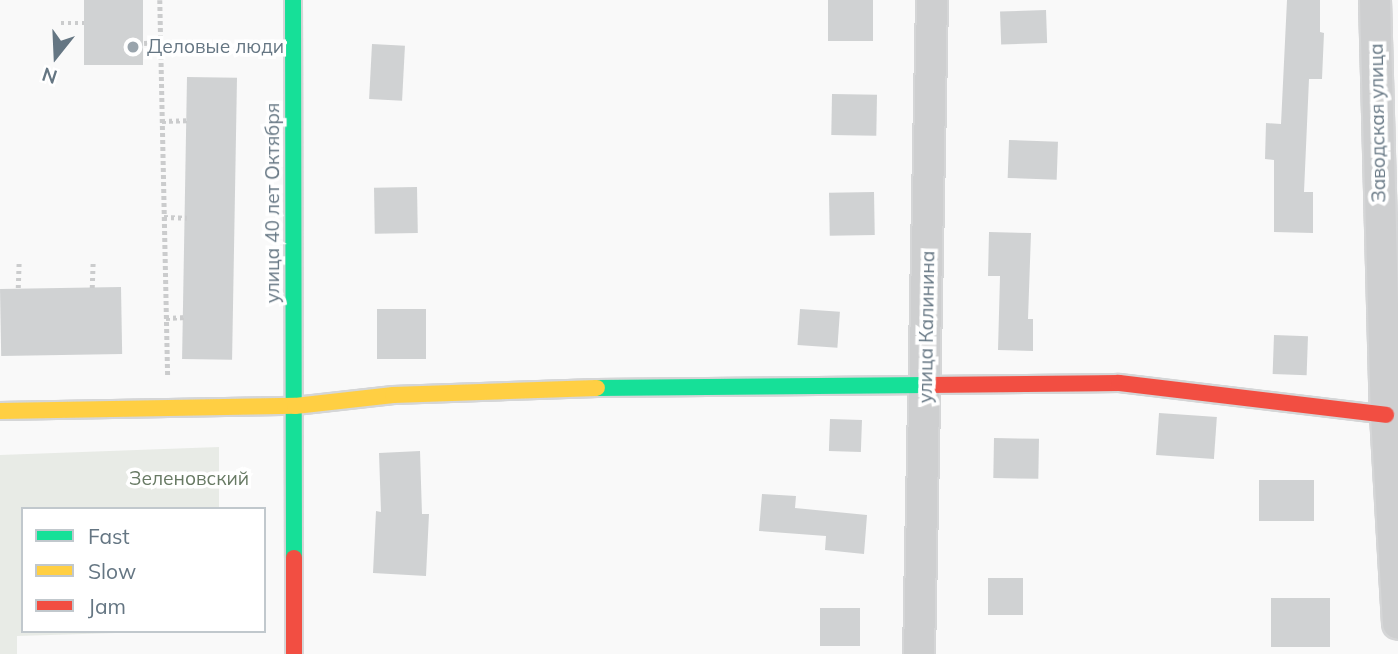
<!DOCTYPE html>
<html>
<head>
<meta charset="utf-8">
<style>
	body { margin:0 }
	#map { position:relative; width:1398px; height:654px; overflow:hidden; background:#f9f9f9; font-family:Mulish,sans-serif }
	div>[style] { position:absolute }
	.green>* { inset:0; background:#e8ebe6 }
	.building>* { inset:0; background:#d0d2d3; transform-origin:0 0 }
	.path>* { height:4.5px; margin-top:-2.25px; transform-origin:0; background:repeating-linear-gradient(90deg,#cbcccd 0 3.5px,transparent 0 7px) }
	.roads { filter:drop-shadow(2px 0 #d5d6d7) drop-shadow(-2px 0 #d5d6d7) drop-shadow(0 2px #d5d6d7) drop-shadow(0 -2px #d5d6d7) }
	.street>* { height:30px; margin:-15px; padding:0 15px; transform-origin:15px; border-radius:15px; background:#cecfd0 }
	.fast>* { height:16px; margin:-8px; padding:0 8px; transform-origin:8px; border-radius:8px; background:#16e098 }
	.slow>* { height:16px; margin:-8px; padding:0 8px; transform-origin:8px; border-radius:8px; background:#ffcf43 }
	.jam>* { height:16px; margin:-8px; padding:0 8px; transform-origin:8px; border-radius:8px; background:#f24e42 }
	.dots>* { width:19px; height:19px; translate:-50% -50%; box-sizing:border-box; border:4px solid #fff; border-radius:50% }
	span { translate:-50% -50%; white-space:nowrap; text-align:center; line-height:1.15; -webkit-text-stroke:7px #fff; paint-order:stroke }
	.poi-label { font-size:19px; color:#657683 }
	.left { translate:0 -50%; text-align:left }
	.street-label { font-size:19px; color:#657683 }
	.park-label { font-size:19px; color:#687a64 }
	.legend { position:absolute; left:21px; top:507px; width:245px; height:126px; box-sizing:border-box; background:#fff; border:2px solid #c1c8cd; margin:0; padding:9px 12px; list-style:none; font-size:21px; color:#657683 }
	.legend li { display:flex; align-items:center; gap:14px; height:35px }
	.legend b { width:35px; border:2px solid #c1c8cd }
	.north { position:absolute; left:21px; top:21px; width:70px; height:70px; -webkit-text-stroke:5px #fff; paint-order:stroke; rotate:198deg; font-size:19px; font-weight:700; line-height:28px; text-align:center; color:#657683 }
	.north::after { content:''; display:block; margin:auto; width:24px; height:32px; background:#657683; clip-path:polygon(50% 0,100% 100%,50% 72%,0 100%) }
</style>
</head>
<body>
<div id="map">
	<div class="green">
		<i style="clip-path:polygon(219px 447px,219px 509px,23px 509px,23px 631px,182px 631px,17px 636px,17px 654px,0 654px,0 455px)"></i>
	</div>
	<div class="building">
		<i style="left:84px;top:0;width:59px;height:65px"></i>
		<i style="left:828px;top:0;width:45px;height:41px"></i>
		<i style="clip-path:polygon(1287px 0,1320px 0,1320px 32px,1324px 33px,1322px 79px,1309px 79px,1304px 192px,1313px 192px,1313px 233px,1274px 232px,1274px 160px,1265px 159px,1266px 123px,1281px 124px)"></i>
		<i style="left:1046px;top:10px;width:33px;height:46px;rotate:88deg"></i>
		<i style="left:372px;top:44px;width:33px;height:55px;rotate:3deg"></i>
		<i style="left:187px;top:77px;width:50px;height:282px;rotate:1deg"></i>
		<i style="left:832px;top:94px;width:45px;height:41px;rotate:1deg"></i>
		<i style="left:1009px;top:140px;width:49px;height:38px;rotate:2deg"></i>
		<i style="left:417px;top:187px;width:46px;height:43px;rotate:89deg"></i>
		<i style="left:874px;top:192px;width:43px;height:45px;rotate:89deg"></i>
		<i style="clip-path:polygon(989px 232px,1031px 233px,1028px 319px,1033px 319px,1033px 351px,998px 350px,1000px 276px,988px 276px)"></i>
		<i style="left:121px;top:287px;width:67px;height:121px;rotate:89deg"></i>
		<i style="left:377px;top:309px;width:49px;height:50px"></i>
		<i style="left:800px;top:309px;width:40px;height:36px;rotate:4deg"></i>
		<i style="left:1274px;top:335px;width:34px;height:39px;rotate:2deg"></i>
		<i style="left:1159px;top:413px;width:58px;height:42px;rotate:4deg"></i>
		<i style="left:830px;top:419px;width:32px;height:32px;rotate:2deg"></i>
		<i style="left:994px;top:438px;width:45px;height:40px;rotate:1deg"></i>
		<i style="clip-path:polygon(420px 451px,422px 514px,429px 514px,426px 576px,373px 573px,376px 511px,381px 512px,379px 453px)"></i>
		<i style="left:1259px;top:480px;width:55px;height:41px"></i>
		<i style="clip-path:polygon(762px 494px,796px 496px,795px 508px,867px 515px,864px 554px,825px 550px,826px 536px,759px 531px)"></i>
		<i style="left:1023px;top:578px;width:37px;height:35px;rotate:90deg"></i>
		<i style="left:1271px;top:598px;width:59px;height:49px"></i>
		<i style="left:860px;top:608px;width:38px;height:40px;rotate:90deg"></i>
	</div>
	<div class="path">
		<i style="left:160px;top:0;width:376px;rotate:88.8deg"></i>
		<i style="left:61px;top:23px;width:23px"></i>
		<i style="left:144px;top:43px;width:16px;rotate:-4deg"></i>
		<i style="left:162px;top:121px;width:25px;rotate:-2deg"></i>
		<i style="left:164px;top:217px;width:23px;rotate:2deg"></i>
		<i style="left:18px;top:288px;width:26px;rotate:-88deg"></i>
		<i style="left:92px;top:288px;width:27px;rotate:-88deg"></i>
		<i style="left:166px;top:318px;width:21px;rotate:-3deg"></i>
	</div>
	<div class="roads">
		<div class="street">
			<i style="left:1375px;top:0;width:415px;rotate:88.5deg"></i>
			<i style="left:1386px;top:415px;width:209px;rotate:86.7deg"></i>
			<i style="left:919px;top:654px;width:654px;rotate:-88.86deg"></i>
		</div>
		<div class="fast">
			<i style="left:293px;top:0;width:558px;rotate:89.9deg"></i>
			<i style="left:597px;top:388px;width:330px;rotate:-0.5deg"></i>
		</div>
		<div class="slow">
			<i style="left:0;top:411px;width:295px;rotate:-1deg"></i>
			<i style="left:295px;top:406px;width:99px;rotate:-6.4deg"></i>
			<i style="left:393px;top:395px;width:204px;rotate:-2deg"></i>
		</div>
		<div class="jam">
			<i style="left:927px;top:385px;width:192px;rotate:-0.6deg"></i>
			<i style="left:1119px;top:383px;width:269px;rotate:6.8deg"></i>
			<i style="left:294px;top:558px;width:96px;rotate:90deg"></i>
		</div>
	</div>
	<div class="dots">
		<i style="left:133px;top:47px;background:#99a4ac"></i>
	</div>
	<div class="poi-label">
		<span class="left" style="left:147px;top:47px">Деловые люди</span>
	</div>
	<div class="street-label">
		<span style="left:1378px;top:123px;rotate:-91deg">Заводская улица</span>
		<span style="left:273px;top:203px;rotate:-90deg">улица 40 лет Октября</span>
		<span style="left:927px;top:327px;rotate:-89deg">улица Калинина</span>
	</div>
	<div class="park-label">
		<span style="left:189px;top:479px">Зеленовский</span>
	</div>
	<ul class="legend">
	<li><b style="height:9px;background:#16e098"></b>Fast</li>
	<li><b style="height:9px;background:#ffcf43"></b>Slow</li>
	<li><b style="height:9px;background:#f24e42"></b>Jam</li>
	</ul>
	<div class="north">N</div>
</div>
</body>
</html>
